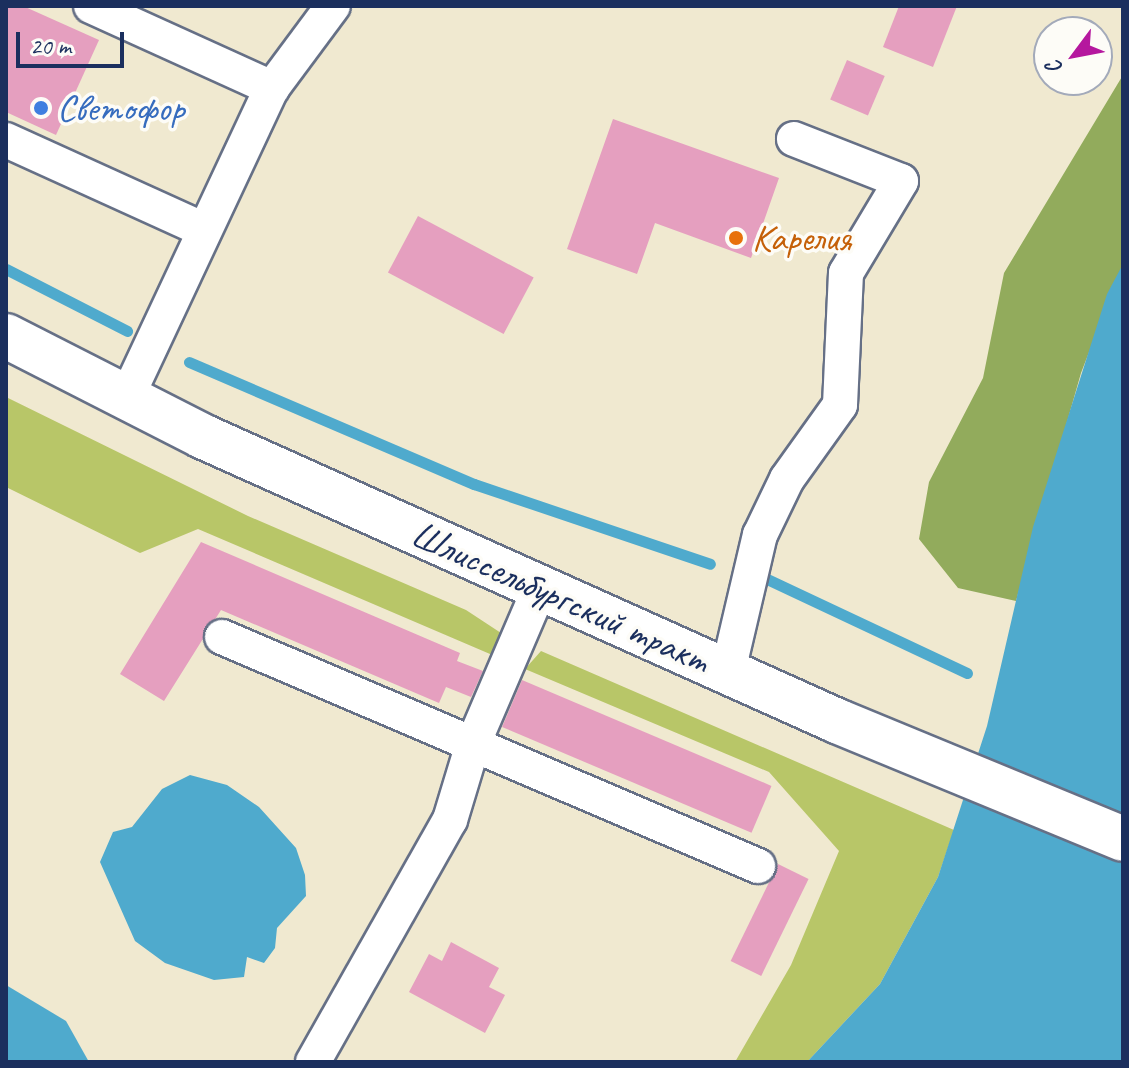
<!DOCTYPE html>
<html>
<head>
<meta charset="utf-8">
<style>
	body { margin:0 }
	#map { position:relative; width:1129px; height:1068px; overflow:hidden; background:#f0e9d0; font-family:Caveat,sans-serif }
	div>[style] { position:absolute }
	.green>* { inset:0; background:#b8c668 }
	.forest>* { inset:0; background:#92ab5c }
	.water>* { inset:0; background:#4faacd }
	.stream>* { height:11px; margin:-5.5px; padding:0 5.5px; transform-origin:5.5px; border-radius:5.5px; background:#4faacd }
	.building>* { inset:0; background:#e59fbf; transform-origin:0 0 }
	.roads { filter:drop-shadow(2px 0 #667086) drop-shadow(-2px 0 #667086) drop-shadow(0 2px #667086) drop-shadow(0 -2px #667086) }
	.minor>* { height:34px; margin:-17px; padding:0 17px; transform-origin:17px; border-radius:17px; background:#fff }
	.major>* { height:44px; margin:-22px; padding:0 22px; transform-origin:22px; border-radius:22px; background:#fff }
	.dots>* { width:22px; height:22px; translate:-50% -50%; box-sizing:border-box; border:4px solid #fdfcf7; border-radius:50% }
	span { translate:-50% -50%; white-space:nowrap; text-align:center; line-height:1.15; -webkit-text-stroke:7px #fdfcf7; paint-order:stroke }
	.shop-label { font-size:38px; color:#366cbe }
	.left { translate:0 -50%; text-align:left }
	.food-label { font-size:38px; color:#c56008 }
	.street-label { font-size:38px; color:#1b2f5e }
	.frame { position:absolute; inset:0; border:8px solid #1b2f5e; pointer-events:none }
	.north { position:absolute; left:1033px; top:16px; width:80px; height:80px; box-sizing:border-box; background:#fdfcf7; border:2px solid #a3aaba; border-radius:50%; rotate:238deg; font-size:22px; font-weight:700; line-height:32px; text-align:center; color:#1b2f5e }
	.north::after { content:''; display:block; margin:auto; width:28px; height:36px; background:#b5179e; clip-path:polygon(50% 0,100% 100%,50% 72%,0 100%) }
	.scale { position:absolute; left:16px; top:32px; width:108px; height:36px; box-sizing:border-box; border:4px solid #1b2f5e; border-top:0; padding-left:10px; font-size:24px; line-height:28px; white-space:nowrap; color:#1b2f5e; -webkit-text-stroke:6px #fdfcf7; paint-order:stroke }
</style>
</head>
<body>
<div id="map">
	<div class="green">
		<i style="clip-path:polygon(6px 397px,248px 516px,466px 610px,501px 633px,497px 657px,198px 529px,140px 553px,6px 487px)"></i>
		<i style="clip-path:polygon(541px 651px,954px 830px,938px 877px,880px 984px,807px 1062px,735px 1062px,791px 965px,839px 851px,769px 772px,525px 669px)"></i>
	</div>
	<div class="forest">
		<i style="clip-path:polygon(1123px 75px,1123px 264px,1081px 373px,1016px 601px,958px 588px,919px 539px,929px 482px,983px 378px,1004px 273px)"></i>
	</div>
	<div class="water">
		<i style="clip-path:polygon(1123px 264px,1123px 1062px,807px 1062px,880px 984px,938px 877px,987px 726px,1033px 527px,1107px 294px)"></i>
		<i style="clip-path:polygon(190px 775px,227px 785px,259px 807px,296px 848px,305px 875px,306px 896px,277px 928px,275px 948px,264px 963px,247px 957px,244px 977px,214px 980px,165px 963px,135px 941px,100px 862px,113px 832px,132px 827px,162px 789px)"></i>
		<i style="clip-path:polygon(6px 985px,66px 1021px,89px 1062px,6px 1062px)"></i>
	</div>
	<div class="stream">
		<i style="left:6px;top:269px;width:136px;rotate:27.1deg"></i>
		<i style="left:189px;top:362px;width:310px;rotate:23.2deg"></i>
		<i style="left:474px;top:484px;width:249px;rotate:18.7deg"></i>
		<i style="left:767px;top:579px;width:221px;rotate:25.2deg"></i>
	</div>
	<div class="building">
		<i style="clip-path:polygon(6px 6px,23px 6px,99px 40px,56px 135px,6px 112px)"></i>
		<i style="clip-path:polygon(899px 6px,957px 6px,933px 67px,883px 47px)"></i>
		<i style="left:847px;top:60px;width:41px;height:43px;rotate:23deg"></i>
		<i style="clip-path:polygon(613px 119px,779px 178px,751px 258px,655px 223px,637px 274px,567px 249px)"></i>
		<i style="left:418px;top:216px;width:131px;height:64px;rotate:28deg"></i>
		<i style="clip-path:polygon(201px 542px,460px 653px,457px 661px,483px 671px,471px 697px,446px 687px,439px 703px,221px 610px,164px 701px,120px 674px)"></i>
		<i style="left:522px;top:680px;width:271px;height:51px;rotate:23deg"></i>
		<i style="left:778px;top:864px;width:34px;height:108px;rotate:26deg"></i>
		<i style="clip-path:polygon(451px 942px,499px 968px,489px 987px,505px 995px,485px 1033px,409px 992px,429px 954px,442px 961px)"></i>
	</div>
	<div class="roads">
		<div class="minor">
			<i style="left:91px;top:6px;width:199px;rotate:24.4deg"></i>
			<i style="left:6px;top:140px;width:217px;rotate:24.4deg"></i>
			<i style="left:126px;top:399px;width:344px;rotate:-64.9deg"></i>
			<i style="left:272px;top:88px;width:102px;rotate:-53.4deg"></i>
			<i style="left:222px;top:637px;width:583px;rotate:23.13deg"></i>
			<i style="left:728px;top:671px;width:140px;rotate:-76.8deg"></i>
			<i style="left:760px;top:535px;width:62px;rotate:-64.3deg"></i>
			<i style="left:787px;top:479px;width:91px;rotate:-54.4deg"></i>
			<i style="left:840px;top:405px;width:132px;rotate:-87.4deg"></i>
			<i style="left:846px;top:273px;width:107px;rotate:-59.1deg"></i>
			<i style="left:901px;top:181px;width:115px;rotate:-158.6deg"></i>
			<i style="left:313px;top:1062px;width:278px;rotate:-60.5deg"></i>
			<i style="left:450px;top:820px;width:79px;rotate:-73.2deg"></i>
			<i style="left:473px;top:744px;width:170px;rotate:-66.8deg"></i>
		</div>
		<div class="major">
			<i style="left:6px;top:336px;width:220px;rotate:27deg"></i>
			<i style="left:202px;top:436px;width:696px;rotate:24.17deg"></i>
			<i style="left:837px;top:721px;width:309px;rotate:22.4deg"></i>
		</div>
	</div>
	<div class="dots">
		<i style="left:41px;top:108px;background:#3f7fe0"></i>
		<i style="left:736px;top:238px;background:#e8710a"></i>
	</div>
	<div class="shop-label">
		<span class="left" style="left:57px;top:108px">Светофор</span>
	</div>
	<div class="food-label">
		<span class="left" style="left:752px;top:238px">Карелия</span>
	</div>
	<div class="street-label">
		<span style="left:560px;top:597px;rotate:24deg">Шлиссельбургский тракт</span>
	</div>
	<div class="frame"></div>
	<div class="north">С</div>
	<div class="scale">20 m</div>
</div>
</body>
</html>
